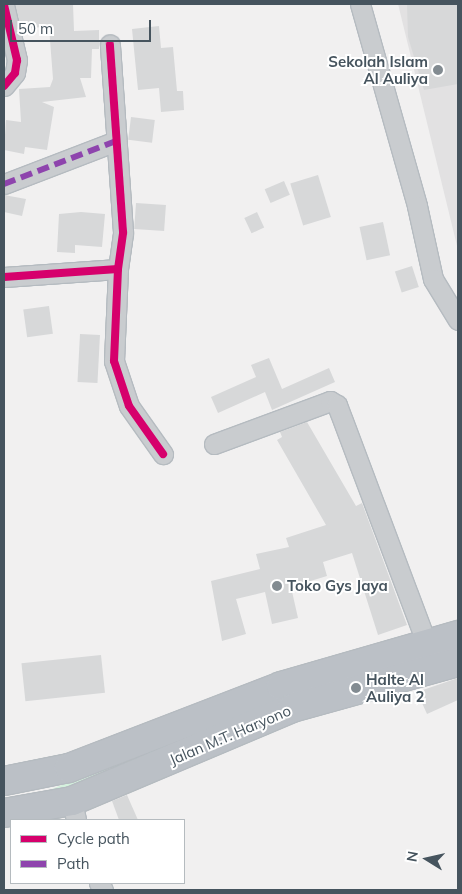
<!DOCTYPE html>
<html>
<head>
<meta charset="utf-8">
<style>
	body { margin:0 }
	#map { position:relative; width:462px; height:894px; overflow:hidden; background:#f1f0f0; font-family:Mulish,sans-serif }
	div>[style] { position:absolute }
	.education>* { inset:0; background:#e2e1e2 }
	.green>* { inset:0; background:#d4f1dd }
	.building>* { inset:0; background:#d7d8d9; transform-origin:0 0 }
	.roads { filter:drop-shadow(1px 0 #b5bbc0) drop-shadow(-1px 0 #b5bbc0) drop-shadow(0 1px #b5bbc0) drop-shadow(0 -1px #b5bbc0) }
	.minor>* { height:19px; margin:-9.5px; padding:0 9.5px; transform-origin:9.5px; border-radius:9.5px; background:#c9cccf }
	.highway>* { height:28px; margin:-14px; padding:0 14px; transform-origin:14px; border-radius:14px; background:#bbc0c6 }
	.quiet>* { height:6px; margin-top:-3px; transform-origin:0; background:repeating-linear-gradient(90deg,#8e44ad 0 12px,transparent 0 18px) }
	.cycleway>* { height:8px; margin:-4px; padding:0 4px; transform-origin:4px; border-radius:4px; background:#d6006c }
	.dots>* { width:14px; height:14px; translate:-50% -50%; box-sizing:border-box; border:2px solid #fff; border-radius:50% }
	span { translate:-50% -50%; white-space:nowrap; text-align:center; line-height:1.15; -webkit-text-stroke:4px #fff; paint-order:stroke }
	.poi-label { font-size:15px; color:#46545e; font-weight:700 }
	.right { translate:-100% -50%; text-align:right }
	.left { translate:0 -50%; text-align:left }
	.street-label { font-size:15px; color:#46545e }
	.frame { position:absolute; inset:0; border:5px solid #46545e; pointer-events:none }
	.legend { position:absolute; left:10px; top:819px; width:175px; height:65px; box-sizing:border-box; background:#fff; border:1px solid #b5bbbf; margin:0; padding:6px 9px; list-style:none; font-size:15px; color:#46545e }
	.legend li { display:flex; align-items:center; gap:10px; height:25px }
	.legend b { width:25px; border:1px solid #b5bbbf }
	.north { position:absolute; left:402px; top:834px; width:50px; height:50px; -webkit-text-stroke:4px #fff; paint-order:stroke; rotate:280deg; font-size:14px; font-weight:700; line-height:20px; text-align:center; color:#46545e }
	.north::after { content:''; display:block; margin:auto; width:18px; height:22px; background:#46545e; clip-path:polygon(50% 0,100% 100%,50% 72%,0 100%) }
	.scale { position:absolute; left:10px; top:20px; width:141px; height:22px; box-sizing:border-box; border:2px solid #46545e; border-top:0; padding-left:6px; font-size:15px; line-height:18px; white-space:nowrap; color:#46545e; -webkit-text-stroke:4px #fff; paint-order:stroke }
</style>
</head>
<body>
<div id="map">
	<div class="education">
		<i style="clip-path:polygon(398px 4px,458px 4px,458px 250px)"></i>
	</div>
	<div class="green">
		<i style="clip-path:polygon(265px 710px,33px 803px,32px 797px,174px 740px)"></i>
	</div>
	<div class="building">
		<i style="clip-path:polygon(15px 4px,73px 4px,74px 31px,99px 30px,99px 49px,92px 49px,91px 78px,80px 78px,86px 97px,42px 102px,54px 107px,47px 150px,25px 147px,24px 154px,4px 150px,6px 120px,21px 122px,19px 89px,50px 87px,53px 79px,49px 27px,21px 28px)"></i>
		<i style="clip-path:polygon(407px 4px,458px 4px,458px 84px,424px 90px,408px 37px)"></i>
		<i style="clip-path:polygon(159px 26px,161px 48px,173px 47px,177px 91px,183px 91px,184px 110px,161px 112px,159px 88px,138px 90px,132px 29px)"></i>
		<i style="left:131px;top:117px;width:24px;height:23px;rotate:7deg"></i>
		<i style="left:318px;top:175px;width:44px;height:29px;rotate:73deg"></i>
		<i style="left:284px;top:181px;width:15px;height:21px;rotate:67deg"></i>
		<i style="clip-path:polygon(4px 195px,26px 199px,22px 216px,4px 212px)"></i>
		<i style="left:136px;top:203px;width:30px;height:26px;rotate:4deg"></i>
		<i style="clip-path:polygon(81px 212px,105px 214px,102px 247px,75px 245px,75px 253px,57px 252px,59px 214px)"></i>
		<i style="left:257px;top:212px;width:17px;height:14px;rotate:65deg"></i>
		<i style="left:383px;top:222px;width:34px;height:24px;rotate:78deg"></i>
		<i style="left:412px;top:266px;width:22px;height:18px;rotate:72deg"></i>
		<i style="left:49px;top:306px;width:28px;height:26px;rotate:82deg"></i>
		<i style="left:80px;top:334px;width:20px;height:48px;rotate:3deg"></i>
		<i style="clip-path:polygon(269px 358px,282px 389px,329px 368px,335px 382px,272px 410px,265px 392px,218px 413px,211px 397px,256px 377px,251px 365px)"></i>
		<i style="clip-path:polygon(307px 422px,356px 506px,362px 503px,407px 625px,378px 635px,352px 553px,323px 562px,327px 576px,291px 587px,298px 618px,272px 624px,265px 592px,236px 599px,246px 634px,222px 641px,211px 581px,260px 569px,256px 554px,289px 547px,286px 538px,326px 525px,277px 440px,282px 437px,280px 432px)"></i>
		<i style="left:101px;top:655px;width:38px;height:80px;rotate:84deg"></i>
		<i style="clip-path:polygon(458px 678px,458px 700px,427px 714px,417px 692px)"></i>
		<i style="clip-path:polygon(127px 795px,138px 820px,119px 820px,112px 801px)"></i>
	</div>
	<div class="roads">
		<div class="minor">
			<i style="left:360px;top:4px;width:210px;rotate:74.2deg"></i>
			<i style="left:417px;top:206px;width:75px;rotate:77.6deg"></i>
			<i style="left:433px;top:279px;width:48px;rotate:58.6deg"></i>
			<i style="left:4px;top:5px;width:57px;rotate:76.7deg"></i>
			<i style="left:17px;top:60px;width:13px;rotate:99deg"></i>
			<i style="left:15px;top:73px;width:17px;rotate:130deg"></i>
			<i style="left:4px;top:184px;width:120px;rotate:-21deg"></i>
			<i style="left:118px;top:269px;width:92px;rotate:92.5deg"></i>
			<i style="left:114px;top:361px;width:47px;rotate:71.6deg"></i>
			<i style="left:129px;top:406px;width:59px;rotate:54.7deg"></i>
			<i style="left:4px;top:277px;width:114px;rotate:-4deg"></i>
			<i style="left:118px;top:269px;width:37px;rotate:-82deg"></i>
			<i style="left:123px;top:232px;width:188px;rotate:-94deg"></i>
			<i style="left:214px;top:444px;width:124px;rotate:-20.3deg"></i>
			<i style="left:330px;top:401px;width:8px;rotate:30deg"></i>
			<i style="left:337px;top:405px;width:256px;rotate:69.4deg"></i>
			<i style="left:72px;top:801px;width:19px;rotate:78deg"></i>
			<i style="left:99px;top:883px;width:8px;rotate:60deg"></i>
		</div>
		<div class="highway">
			<i style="left:4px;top:781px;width:66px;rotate:-11.3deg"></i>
			<i style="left:69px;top:768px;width:227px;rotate:-21.1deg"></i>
			<i style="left:281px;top:686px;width:184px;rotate:-16.1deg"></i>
			<i style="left:4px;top:813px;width:69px;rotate:-10deg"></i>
			<i style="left:72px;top:801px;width:239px;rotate:-22.9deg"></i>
			<i style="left:292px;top:708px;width:172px;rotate:-15.5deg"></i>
		</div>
	</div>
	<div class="quiet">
		<i style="left:4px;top:184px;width:120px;rotate:-21deg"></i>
	</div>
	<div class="cycleway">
		<i style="left:4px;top:5px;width:57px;rotate:76.7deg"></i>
		<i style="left:17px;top:60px;width:13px;rotate:99deg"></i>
		<i style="left:15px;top:73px;width:17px;rotate:130deg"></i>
		<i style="left:118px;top:269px;width:92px;rotate:92.5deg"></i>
		<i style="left:114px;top:361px;width:47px;rotate:71.6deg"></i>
		<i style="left:129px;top:406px;width:59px;rotate:54.7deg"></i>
		<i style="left:4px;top:277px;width:114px;rotate:-4deg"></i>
		<i style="left:118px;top:269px;width:37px;rotate:-82deg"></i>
		<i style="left:123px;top:232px;width:188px;rotate:-94deg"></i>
	</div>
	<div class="dots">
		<i style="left:438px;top:70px;background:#828b91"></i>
		<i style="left:277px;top:586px;background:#828b91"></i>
		<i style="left:356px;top:688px;background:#828b91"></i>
	</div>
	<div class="poi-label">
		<span class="right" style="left:428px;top:70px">Sekolah Islam<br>Al Auliya</span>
		<span class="left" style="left:287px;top:586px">Toko Gys Jaya</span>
		<span class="left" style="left:366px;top:688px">Halte Al<br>Auliya 2</span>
	</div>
	<div class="street-label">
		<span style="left:230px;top:735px;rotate:-23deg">Jalan M.T. Haryono</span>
	</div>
	<div class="frame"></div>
	<ul class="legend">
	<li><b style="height:6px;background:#d6006c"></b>Cycle path</li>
	<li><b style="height:6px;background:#8e44ad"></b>Path</li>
	</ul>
	<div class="north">N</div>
	<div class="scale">50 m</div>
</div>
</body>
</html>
